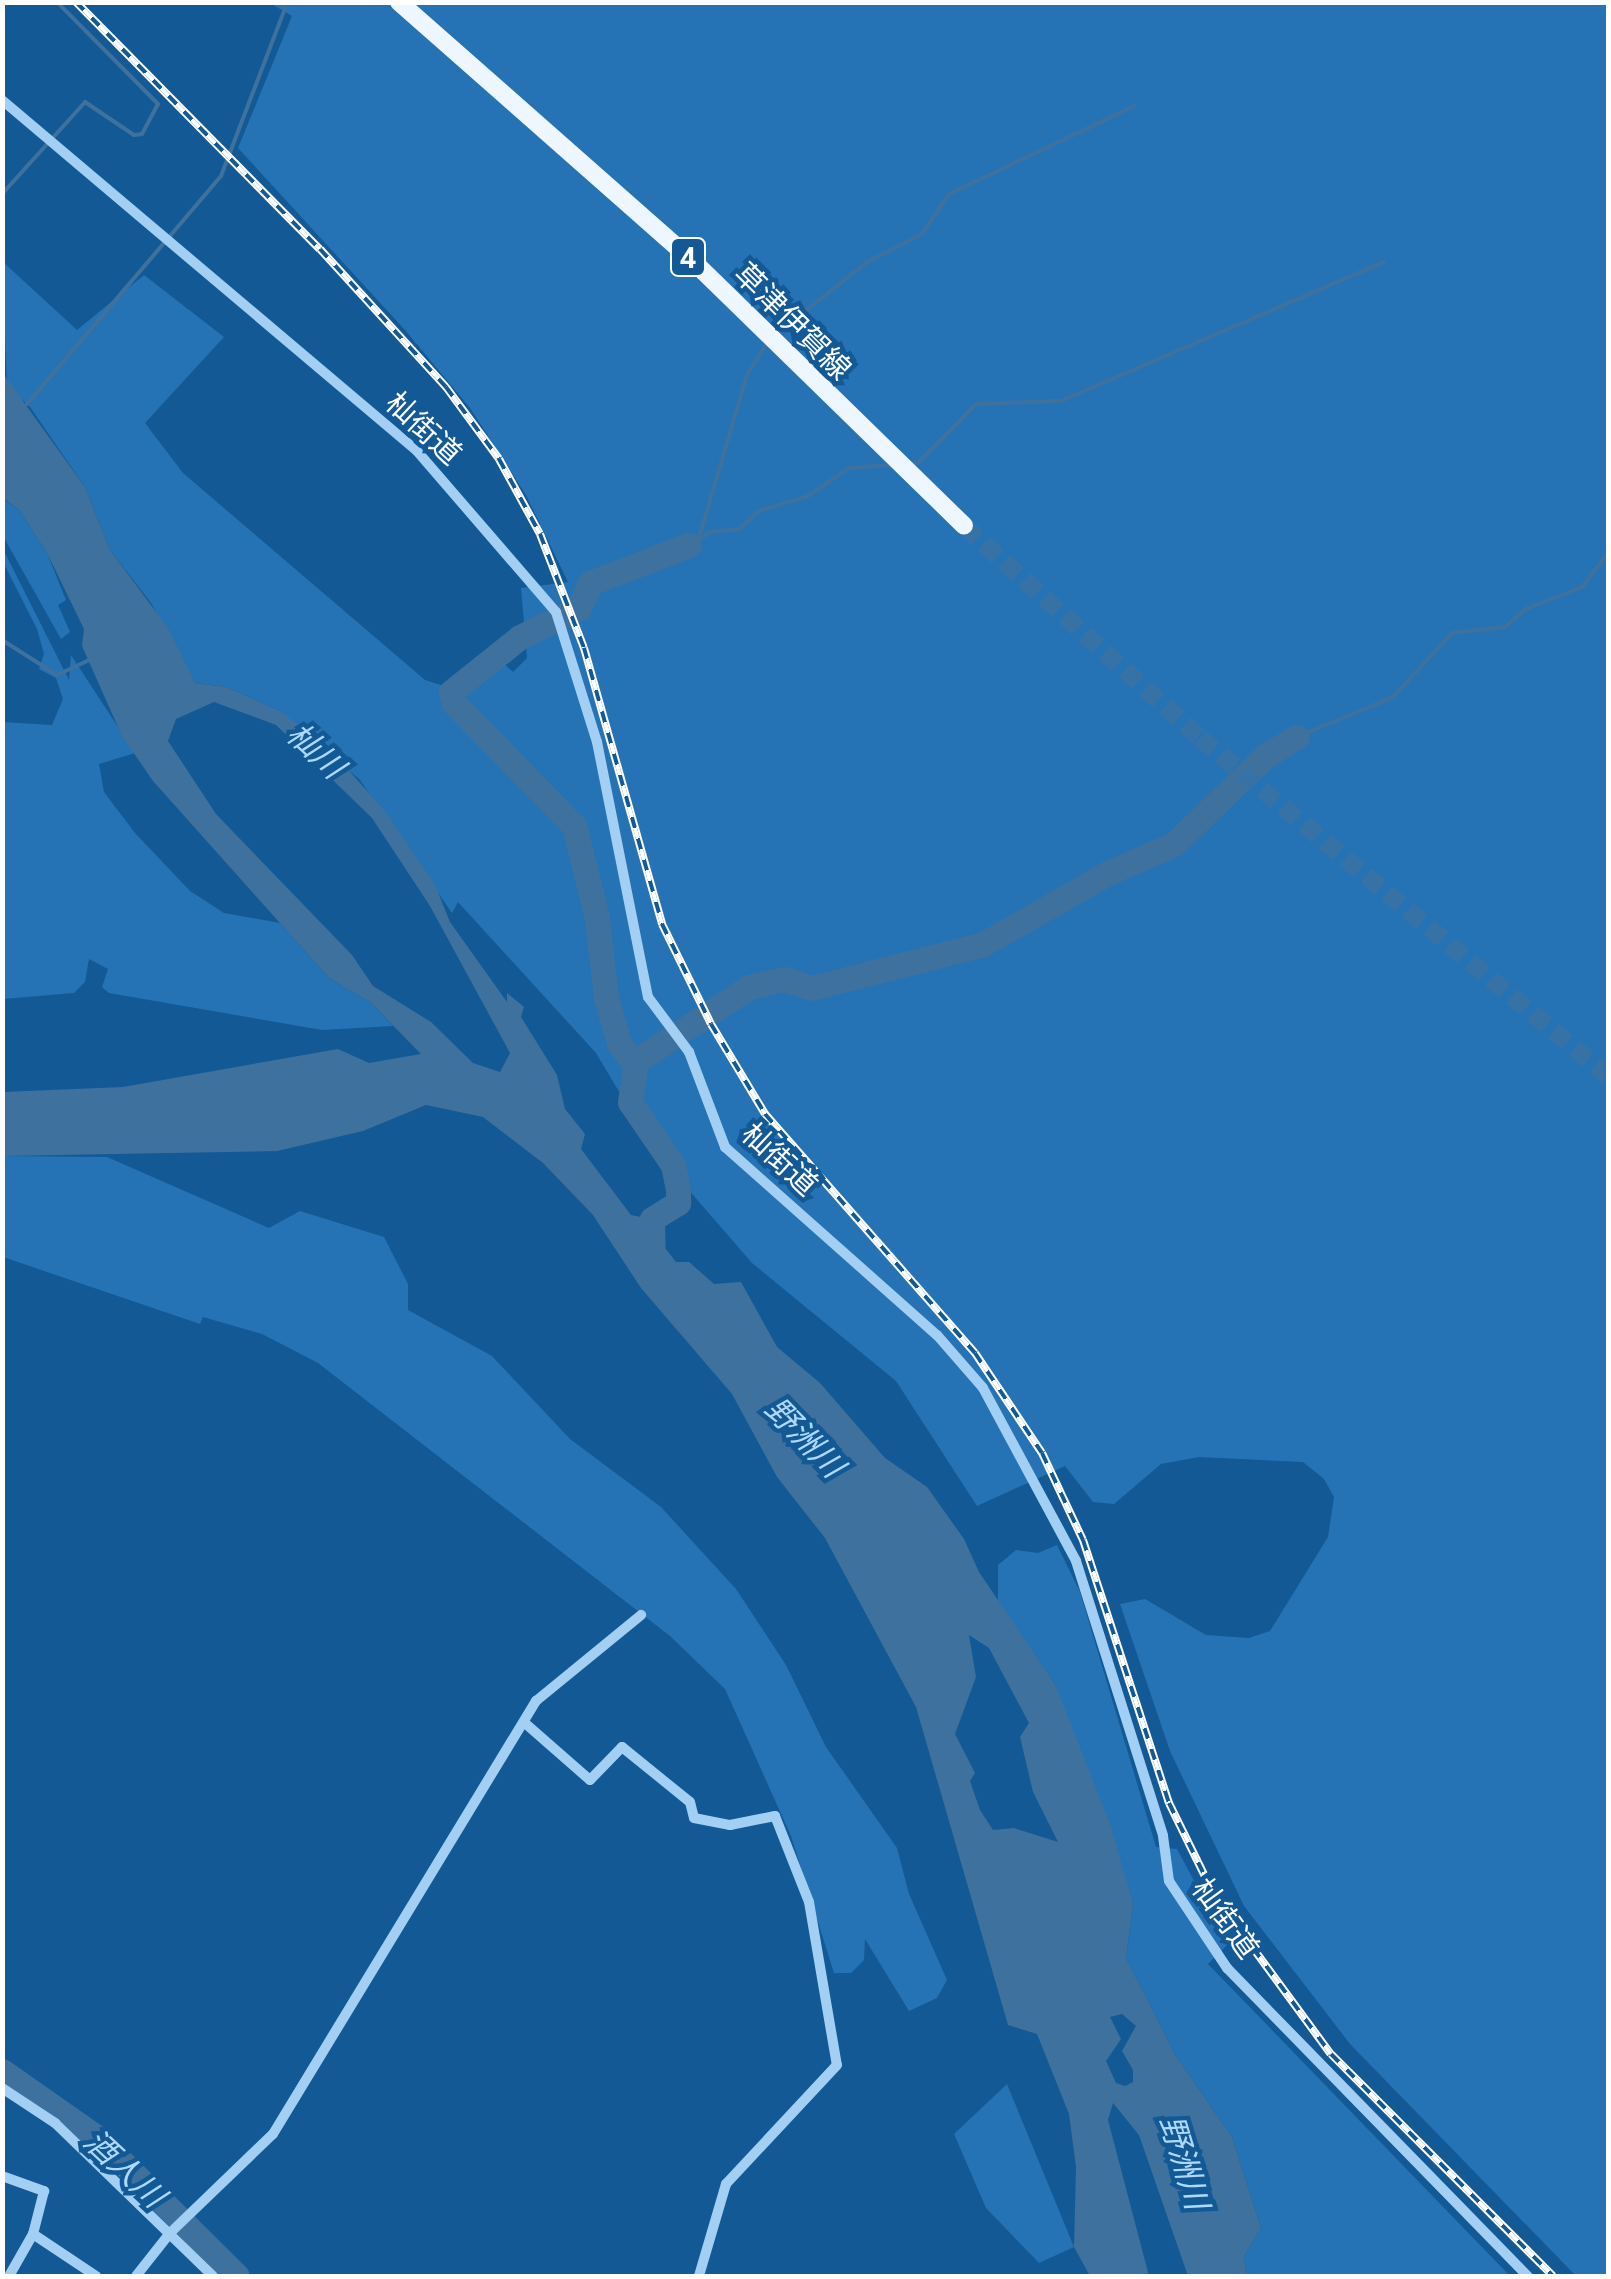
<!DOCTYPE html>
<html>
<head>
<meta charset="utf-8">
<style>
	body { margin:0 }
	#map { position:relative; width:1611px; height:2279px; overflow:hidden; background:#125996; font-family:"Noto Sans","Noto Sans JP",sans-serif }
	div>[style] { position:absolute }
	.green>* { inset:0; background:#2573b5 }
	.water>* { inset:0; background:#3f719e }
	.stream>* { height:4px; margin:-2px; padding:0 2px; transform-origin:2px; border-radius:2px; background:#3f719e }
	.river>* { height:25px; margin:-12.5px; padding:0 12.5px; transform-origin:12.5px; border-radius:12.5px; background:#3f719e }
	.primary-tunnel>* { height:18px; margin-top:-9px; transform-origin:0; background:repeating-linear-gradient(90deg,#3672a6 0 18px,transparent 0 27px) }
	.street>* { height:10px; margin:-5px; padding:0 5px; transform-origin:5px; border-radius:5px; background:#a2cff3 }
	.primary>* { height:18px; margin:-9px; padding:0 9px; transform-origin:9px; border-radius:9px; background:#eef6ff }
	.rail>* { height:8px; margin-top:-4px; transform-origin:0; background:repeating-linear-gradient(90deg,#125996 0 11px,#fff 0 22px); box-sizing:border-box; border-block:2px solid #fff }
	span { translate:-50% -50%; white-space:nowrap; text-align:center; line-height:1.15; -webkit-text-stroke:9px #125996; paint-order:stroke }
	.shield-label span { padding:2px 8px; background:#125996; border:2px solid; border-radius:8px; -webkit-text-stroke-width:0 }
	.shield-label { font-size:28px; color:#fff; font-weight:700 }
	.street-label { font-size:30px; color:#fff }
	.water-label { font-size:32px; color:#aed8fa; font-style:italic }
	.frame { position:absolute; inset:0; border:5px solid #fff; pointer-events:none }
</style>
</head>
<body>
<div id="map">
	<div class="green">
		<i style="clip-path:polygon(270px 3px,1608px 3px,1608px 2276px,1576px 2276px,1350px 2044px,1244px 1906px,1170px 1751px,1120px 1604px,1145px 1599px,1206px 1635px,1249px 1638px,1270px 1631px,1328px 1537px,1334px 1497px,1324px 1479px,1303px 1462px,1199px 1457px,1161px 1464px,1114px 1504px,1093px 1502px,1065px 1466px,977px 1506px,896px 1381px,752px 1263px,654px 1150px,596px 1053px,458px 902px,452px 913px,360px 780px,280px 711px,227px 687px,195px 683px,151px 603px,110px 550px,85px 487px,30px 407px,7px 386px,2px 261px,77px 330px,144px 275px,224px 337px,145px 423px,183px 473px,425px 680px,463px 692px,497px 657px,513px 672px,527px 658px,521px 588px,568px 582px,526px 495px,470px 408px,405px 330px,238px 148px,292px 16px)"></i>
		<i style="clip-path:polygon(2px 498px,20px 511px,47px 553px,66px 600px,58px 605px,70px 632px,61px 639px,3px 536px)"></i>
		<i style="clip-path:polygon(2px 547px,69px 680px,71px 655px,135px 753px,99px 764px,104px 792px,135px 833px,190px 891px,224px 913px,280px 923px,330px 979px,370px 1002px,393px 1026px,322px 1030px,109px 993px,102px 987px,108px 969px,89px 959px,85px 982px,74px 993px,3px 999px,3px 722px,52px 725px,63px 699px,56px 678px,39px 669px,44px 654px,37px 629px,3px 562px)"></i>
		<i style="clip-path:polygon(3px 1156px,107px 1157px,269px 1228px,300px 1211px,384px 1237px,408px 1284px,408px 1310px,492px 1356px,570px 1439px,661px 1507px,736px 1589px,786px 1665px,826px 1747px,897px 1848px,909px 1894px,947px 1980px,937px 1998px,909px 2011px,865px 1939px,864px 1960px,851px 1973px,834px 1973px,791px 1836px,725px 1689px,670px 1636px,318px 1363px,262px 1334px,203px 1317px,200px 1324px,3px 1257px)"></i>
		<i style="clip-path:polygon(1057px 1545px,1080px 1592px,1156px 1847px,1177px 1849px,1228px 1944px,1208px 1964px,1510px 2276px,1246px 2276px,1244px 2256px,1261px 2228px,1232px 2137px,1176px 2056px,1126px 1958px,1133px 1904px,1055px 1684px,998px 1601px,998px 1565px,1016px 1550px,1038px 1553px)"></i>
		<i style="clip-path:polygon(1007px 2084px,1074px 2247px,1039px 2263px,986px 2208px,954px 2134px)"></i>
	</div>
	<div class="water">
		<i style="clip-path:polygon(evenodd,2px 372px,85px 487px,110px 550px,168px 628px,195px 683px,227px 687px,280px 711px,327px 746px,385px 811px,435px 885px,450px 922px,507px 1002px,507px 993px,524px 1007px,521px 1017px,557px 1075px,565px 1109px,585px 1134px,581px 1149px,631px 1215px,641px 1217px,676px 1262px,689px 1262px,714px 1284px,741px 1282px,777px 1347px,820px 1383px,885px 1458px,927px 1487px,964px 1539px,979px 1572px,1055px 1684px,1110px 1824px,1133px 1904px,1126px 1958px,1176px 2056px,1232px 2137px,1261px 2228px,1244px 2256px,1246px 2276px,1188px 2276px,1139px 2135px,1113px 2103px,1108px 2120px,1149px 2276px,1090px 2276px,1074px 2247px,1076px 2167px,1069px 2114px,1037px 2034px,1008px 2025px,916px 1707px,825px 1538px,777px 1477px,732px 1394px,641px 1288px,593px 1215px,543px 1163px,483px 1117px,426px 1105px,363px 1131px,277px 1151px,3px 1156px,3px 1092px,123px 1087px,338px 1049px,369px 1063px,421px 1054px,370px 1002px,330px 979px,153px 781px,122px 736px,82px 646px,84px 629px,47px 553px,20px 511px,3px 498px,2px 372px,214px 702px,276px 725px,372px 818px,430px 906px,510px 1053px,500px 1072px,473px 1063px,431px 1022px,373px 986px,352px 955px,216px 814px,168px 741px,176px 719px,214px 702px,2px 372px,969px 1635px,989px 1648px,1029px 1723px,1020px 1737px,1033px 1792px,1058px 1842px,1014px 1828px,993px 1830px,980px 1810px,970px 1781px,975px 1773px,955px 1734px,976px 1677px,969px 1635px,2px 372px,1122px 2014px,1136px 2026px,1122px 2051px,1133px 2070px,1133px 2082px,1125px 2086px,1116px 2083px,1106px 2061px,1121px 2039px,1110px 2017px,1122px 2014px)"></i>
	</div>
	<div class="stream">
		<i style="left:2px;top:194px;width:124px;rotate:-47.9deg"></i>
		<i style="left:85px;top:102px;width:59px;rotate:34deg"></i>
		<i style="left:134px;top:135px;width:8px;rotate:-7deg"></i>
		<i style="left:142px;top:134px;width:34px;rotate:-62deg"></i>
		<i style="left:158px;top:104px;width:144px;rotate:-134.7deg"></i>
		<i style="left:775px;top:335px;width:117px;rotate:-38.4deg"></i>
		<i style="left:867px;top:262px;width:62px;rotate:-27deg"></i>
		<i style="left:922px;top:234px;width:48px;rotate:-56deg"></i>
		<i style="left:949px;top:194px;width:205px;rotate:-25.4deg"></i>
		<i style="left:27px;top:404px;width:299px;rotate:-49.6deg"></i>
		<i style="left:221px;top:176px;width:180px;rotate:-69.1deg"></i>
		<i style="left:910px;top:464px;width:8px;rotate:-7deg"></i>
		<i style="left:918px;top:463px;width:83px;rotate:-45.5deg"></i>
		<i style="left:976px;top:404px;width:85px;rotate:-2deg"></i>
		<i style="left:1061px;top:401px;width:351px;rotate:-23.3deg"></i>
		<i style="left:699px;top:538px;width:170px;rotate:-73.6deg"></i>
		<i style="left:747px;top:375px;width:39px;rotate:-58deg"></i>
		<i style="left:689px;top:545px;width:26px;rotate:-31deg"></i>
		<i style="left:711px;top:532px;width:28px;rotate:-6deg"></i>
		<i style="left:739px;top:529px;width:27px;rotate:-42deg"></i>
		<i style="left:759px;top:511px;width:51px;rotate:-17deg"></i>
		<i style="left:808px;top:496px;width:50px;rotate:-34.3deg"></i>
		<i style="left:849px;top:468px;width:41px;rotate:-4.2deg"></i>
		<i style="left:2px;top:640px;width:65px;rotate:32.5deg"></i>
		<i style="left:57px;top:675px;width:35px;rotate:-25deg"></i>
		<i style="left:1297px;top:737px;width:104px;rotate:-22.6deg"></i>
		<i style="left:1393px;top:697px;width:87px;rotate:-47.3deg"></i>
		<i style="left:1452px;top:633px;width:53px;rotate:-6.5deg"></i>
		<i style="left:1505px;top:627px;width:28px;rotate:-41deg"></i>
		<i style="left:1526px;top:609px;width:60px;rotate:-21.4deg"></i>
		<i style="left:1582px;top:587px;width:43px;rotate:-52.6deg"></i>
	</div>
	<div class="river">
		<i style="left:635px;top:1065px;width:27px;rotate:-126deg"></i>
		<i style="left:619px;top:1043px;width:47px;rotate:-106.1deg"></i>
		<i style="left:606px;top:998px;width:81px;rotate:-96.4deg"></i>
		<i style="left:597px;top:918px;width:95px;rotate:-104deg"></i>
		<i style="left:574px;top:826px;width:172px;rotate:-134.3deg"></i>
		<i style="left:454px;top:703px;width:11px;rotate:-105deg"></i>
		<i style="left:451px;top:692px;width:88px;rotate:-38.6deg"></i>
		<i style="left:520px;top:637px;width:66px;rotate:-26.2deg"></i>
		<i style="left:579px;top:608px;width:27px;rotate:-66deg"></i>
		<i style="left:590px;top:583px;width:106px;rotate:-21deg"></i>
		<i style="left:653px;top:1264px;width:45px;rotate:-91.3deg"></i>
		<i style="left:652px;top:1219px;width:31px;rotate:-32deg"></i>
		<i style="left:678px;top:1203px;width:13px;rotate:-90deg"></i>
		<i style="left:678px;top:1190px;width:25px;rotate:-101deg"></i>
		<i style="left:673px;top:1165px;width:76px;rotate:-124.3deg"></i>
		<i style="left:630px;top:1102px;width:41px;rotate:-81.7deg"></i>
		<i style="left:636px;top:1061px;width:135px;rotate:-33.2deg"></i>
		<i style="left:749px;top:987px;width:36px;rotate:-13deg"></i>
		<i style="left:784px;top:979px;width:28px;rotate:18deg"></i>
		<i style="left:811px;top:988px;width:178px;rotate:-14.3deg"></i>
		<i style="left:983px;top:944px;width:146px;rotate:-29.6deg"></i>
		<i style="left:1110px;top:872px;width:70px;rotate:-23.6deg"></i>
		<i style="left:1174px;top:844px;width:127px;rotate:-44deg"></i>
		<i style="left:1265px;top:756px;width:37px;rotate:-31deg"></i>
		<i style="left:2px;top:2071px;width:118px;rotate:35deg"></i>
		<i style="left:99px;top:2139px;width:194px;rotate:44.8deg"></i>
	</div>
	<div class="primary-tunnel">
		<i style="left:964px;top:526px;width:317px;rotate:41.9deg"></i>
		<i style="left:1200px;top:738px;width:530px;rotate:39.64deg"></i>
	</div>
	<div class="street">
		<i style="left:2px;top:100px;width:544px;rotate:40.22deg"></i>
		<i style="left:417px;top:451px;width:213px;rotate:49.2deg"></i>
		<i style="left:556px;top:612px;width:136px;rotate:72.5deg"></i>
		<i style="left:597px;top:742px;width:260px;rotate:78.7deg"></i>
		<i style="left:648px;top:997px;width:69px;rotate:53.3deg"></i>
		<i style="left:689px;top:1052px;width:102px;rotate:69.2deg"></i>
		<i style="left:725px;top:1147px;width:283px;rotate:41.6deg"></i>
		<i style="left:937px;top:1335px;width:70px;rotate:49deg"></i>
		<i style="left:983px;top:1388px;width:196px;rotate:61.7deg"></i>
		<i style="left:1076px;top:1561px;width:288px;rotate:72.4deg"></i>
		<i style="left:1163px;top:1836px;width:45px;rotate:82.4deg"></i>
		<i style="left:1169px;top:1881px;width:105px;rotate:56.3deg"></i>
		<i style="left:1227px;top:1968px;width:431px;rotate:45.7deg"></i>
		<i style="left:526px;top:1724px;width:85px;rotate:41.2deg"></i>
		<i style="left:590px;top:1780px;width:46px;rotate:-45.9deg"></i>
		<i style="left:622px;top:1747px;width:87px;rotate:39deg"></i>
		<i style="left:690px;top:1802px;width:16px;rotate:76deg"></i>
		<i style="left:694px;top:1818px;width:37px;rotate:11deg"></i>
		<i style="left:730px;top:1825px;width:46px;rotate:-11.3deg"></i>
		<i style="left:775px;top:1816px;width:92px;rotate:68.4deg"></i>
		<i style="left:809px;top:1902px;width:165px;rotate:80.3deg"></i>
		<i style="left:837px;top:2065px;width:163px;rotate:133deg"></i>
		<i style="left:726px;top:2184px;width:96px;rotate:106.4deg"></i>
		<i style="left:2px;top:2088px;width:64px;rotate:33.4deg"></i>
		<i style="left:55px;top:2123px;width:220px;rotate:44.1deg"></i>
		<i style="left:2px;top:2176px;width:45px;rotate:19.7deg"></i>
		<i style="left:44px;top:2191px;width:44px;rotate:104.3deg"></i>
		<i style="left:33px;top:2234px;width:48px;rotate:119.7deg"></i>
		<i style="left:33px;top:2234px;width:76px;rotate:33.7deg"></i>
		<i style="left:136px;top:2276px;width:55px;rotate:-51.7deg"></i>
		<i style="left:170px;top:2233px;width:143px;rotate:-43.9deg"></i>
		<i style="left:273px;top:2134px;width:507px;rotate:-58.73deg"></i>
		<i style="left:536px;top:1701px;width:136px;rotate:-39.3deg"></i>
	</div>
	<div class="primary">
		<i style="left:399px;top:2px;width:397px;rotate:41.4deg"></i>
		<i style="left:697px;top:265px;width:373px;rotate:44.3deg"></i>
	</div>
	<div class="rail">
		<i style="left:76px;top:2px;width:347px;rotate:45.4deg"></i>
		<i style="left:320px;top:249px;width:187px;rotate:47.6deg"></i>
		<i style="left:446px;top:387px;width:89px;rotate:53.6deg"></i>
		<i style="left:499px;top:459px;width:85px;rotate:61.3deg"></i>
		<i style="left:540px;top:534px;width:122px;rotate:68.9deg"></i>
		<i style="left:584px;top:648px;width:287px;rotate:74.2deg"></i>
		<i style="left:662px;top:924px;width:111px;rotate:63.9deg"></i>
		<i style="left:711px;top:1024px;width:105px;rotate:59deg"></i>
		<i style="left:765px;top:1114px;width:318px;rotate:48.7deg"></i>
		<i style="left:975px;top:1353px;width:120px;rotate:56.2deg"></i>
		<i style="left:1042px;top:1453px;width:96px;rotate:64.8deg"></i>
		<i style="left:1083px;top:1540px;width:277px;rotate:71.9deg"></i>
		<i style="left:1169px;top:1803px;width:102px;rotate:63.9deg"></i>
		<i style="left:1214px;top:1895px;width:197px;rotate:53.7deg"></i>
		<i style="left:1331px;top:2054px;width:314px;rotate:45deg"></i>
	</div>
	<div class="shield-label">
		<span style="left:688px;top:257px">4</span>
	</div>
	<div class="street-label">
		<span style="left:793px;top:321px;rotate:45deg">草津伊賀線</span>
		<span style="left:424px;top:428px;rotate:43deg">杣街道</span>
		<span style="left:780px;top:1159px;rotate:43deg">杣街道</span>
		<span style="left:1226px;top:1918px;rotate:54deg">杣街道</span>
	</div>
	<div class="water-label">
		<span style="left:316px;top:750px;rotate:43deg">杣川</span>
		<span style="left:805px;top:1437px;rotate:46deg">野洲川</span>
		<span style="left:1185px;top:2162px;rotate:73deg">野洲川</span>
		<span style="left:125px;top:2168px;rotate:43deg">酒人川</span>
	</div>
	<div class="frame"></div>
</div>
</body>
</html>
